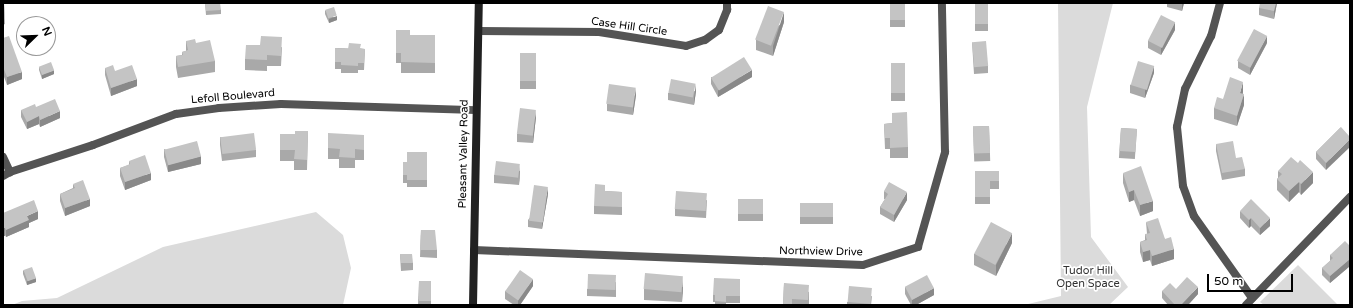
<!DOCTYPE html>
<html>
<head>
<meta charset="utf-8">
<style>
	body { margin:0 }
	#map { position:relative; width:1353px; height:308px; overflow:hidden; background:#fff; font-family:"Varela Round",sans-serif }
	div>[style] { position:absolute }
	.green>* { inset:0; background:#dbdbdb }
	.minor>* { height:8px; margin:-4px; padding:0 4px; transform-origin:4px; border-radius:4px; background:#545454 }
	.secondary>* { height:8px; margin:-4px; padding:0 4px; transform-origin:4px; border-radius:4px; background:#212121 }
	.wall>* { inset:0; background:#a9a9a9; transform-origin:0 0 }
	.shaded-wall>* { inset:0; background:#898989; transform-origin:0 0 }
	.building>* { inset:0; background:#c4c4c4; transform-origin:0 0 }
	span { translate:-50% -50%; white-space:nowrap; text-align:center; line-height:1.15; -webkit-text-stroke:3.5px #fff; paint-order:stroke }
	.street-label { font-size:11px; color:#000 }
	.park-label { font-size:11px; color:#323232 }
	.frame { position:absolute; inset:0; border:4px solid #000; pointer-events:none }
	.north { position:absolute; left:16px; top:16px; width:40px; height:40px; box-sizing:border-box; background:#fff; border:1px solid #999; border-radius:50%; rotate:67deg; font-size:11px; font-weight:700; line-height:16px; text-align:center; color:#000 }
	.north::after { content:''; display:block; margin:auto; width:14px; height:18px; background:#000; clip-path:polygon(50% 0,100% 100%,50% 72%,0 100%) }
	.scale { position:absolute; left:1207px; top:274px; width:86px; height:18px; box-sizing:border-box; border:2px solid #000; border-top:0; padding-left:5px; font-size:12px; line-height:14px; white-space:nowrap; color:#000; -webkit-text-stroke:3px #fff; paint-order:stroke }
</style>
</head>
<body>
<div id="map">
	<div class="green">
		<i style="clip-path:polygon(1058px 3px,1113px 3px,1087px 107px,1091px 237px,1128px 287px,1109px 305px,1024px 305px,1061px 296px)"></i>
		<i style="clip-path:polygon(316px 212px,343px 235px,351px 268px,343px 305px,12px 305px,22px 301px,57px 298px,163px 247px)"></i>
		<i style="clip-path:polygon(1298px 265px,1338px 305px,1264px 305px,1260px 302px)"></i>
	</div>
	<div class="minor">
		<i style="left:1220px;top:3px;width:34px;rotate:105deg"></i>
		<i style="left:1211px;top:36px;width:59px;rotate:116.1deg"></i>
		<i style="left:1185px;top:89px;width:39px;rotate:102deg"></i>
		<i style="left:1177px;top:127px;width:59px;rotate:84.2deg"></i>
		<i style="left:1183px;top:186px;width:32px;rotate:70deg"></i>
		<i style="left:1194px;top:216px;width:100px;rotate:54.7deg"></i>
		<i style="left:479px;top:31px;width:120px;rotate:0.5deg"></i>
		<i style="left:599px;top:32px;width:88px;rotate:9.1deg"></i>
		<i style="left:686px;top:46px;width:20px;rotate:-18deg"></i>
		<i style="left:705px;top:40px;width:17px;rotate:-36deg"></i>
		<i style="left:719px;top:30px;width:22px;rotate:-68deg"></i>
		<i style="left:727px;top:10px;width:7px;rotate:-90deg"></i>
		<i style="left:3px;top:157px;width:17px;rotate:65deg"></i>
		<i style="left:3px;top:176px;width:8px;rotate:-30deg"></i>
		<i style="left:10px;top:172px;width:87px;rotate:-18deg"></i>
		<i style="left:93px;top:145px;width:89px;rotate:-20.5deg"></i>
		<i style="left:176px;top:114px;width:43px;rotate:-7.9deg"></i>
		<i style="left:219px;top:108px;width:62px;rotate:-3.7deg"></i>
		<i style="left:281px;top:104px;width:195px;rotate:1.8deg"></i>
		<i style="left:474px;top:250px;width:389px;rotate:2.2deg"></i>
		<i style="left:863px;top:265px;width:58px;rotate:-18.1deg"></i>
		<i style="left:918px;top:247px;width:99px;rotate:-74.1deg"></i>
		<i style="left:945px;top:152px;width:149px;rotate:-91.2deg"></i>
		<i style="left:1246px;top:305px;width:150px;rotate:-46.1deg"></i>
	</div>
	<div class="secondary">
		<i style="left:473px;top:305px;width:302px;rotate:-88.9deg"></i>
	</div>
	<div class="wall">
		<i style="clip-path:polygon(3px 3px,4px 3px,5px 24px,3px 25px)"></i>
		<i style="clip-path:polygon(205px 3px,221px 10px,221px 14px,206px 15px)"></i>
		<i style="left:890px;top:3px;width:15px;height:24px"></i>
		<i style="left:975px;top:3px;width:13px;height:28px"></i>
		<i style="clip-path:polygon(1167px 3px,1184px 3px,1182px 11px,1167px 7px)"></i>
		<i style="clip-path:polygon(1277px 3px,1274px 19px,1259px 15px,1259px 8px)"></i>
		<i style="clip-path:polygon(325px 10px,337px 20px,329px 23px,325px 14px)"></i>
		<i style="clip-path:polygon(784px 22px,773px 56px,756px 50px,756px 40px)"></i>
		<i style="clip-path:polygon(396px 30px,410px 35px,435px 35px,435px 73px,401px 73px,401px 63px,396px 63px)"></i>
		<i style="clip-path:polygon(1175px 30px,1161px 55px,1148px 48px,1148px 41px)"></i>
		<i style="clip-path:polygon(3px 38px,22px 79px,7px 85px,3px 74px)"></i>
		<i style="clip-path:polygon(186px 41px,196px 43px,215px 61px,215px 72px,178px 78px,176px 67px,176px 56px,182px 55px,182px 52px,186px 51px)"></i>
		<i style="clip-path:polygon(972px 42px,988px 66px,988px 73px,974px 74px)"></i>
		<i style="clip-path:polygon(1267px 43px,1250px 75px,1238px 68px,1238px 61px)"></i>
		<i style="clip-path:polygon(282px 47px,281px 66px,267px 66px,267px 71px,245px 70px,245px 59px)"></i>
		<i style="clip-path:polygon(335px 48px,365px 49px,364px 70px,358px 70px,358px 73px,341px 73px,341px 69px,335px 69px)"></i>
		<i style="left:520px;top:53px;width:16px;height:36px"></i>
		<i style="left:891px;top:63px;width:14px;height:38px"></i>
		<i style="clip-path:polygon(39px 67px,54px 74px,42px 79px,39px 70px)"></i>
		<i style="clip-path:polygon(105px 68px,115px 71px,137px 86px,111px 96px,105px 75px)"></i>
		<i style="clip-path:polygon(1154px 73px,1145px 98px,1130px 93px,1130px 85px)"></i>
		<i style="clip-path:polygon(711px 77px,752px 77px,718px 97px,711px 84px)"></i>
		<i style="clip-path:polygon(696px 91px,694px 105px,668px 100px,668px 93px)"></i>
		<i style="clip-path:polygon(1243px 92px,1243px 94px,1244px 105px,1237px 126px,1214px 119px,1214px 108px,1223px 99px)"></i>
		<i style="clip-path:polygon(636px 95px,633px 115px,607px 111px,607px 104px)"></i>
		<i style="clip-path:polygon(21px 110px,60px 118px,40px 127px,39px 124px,27px 129px,21px 117px)"></i>
		<i style="clip-path:polygon(892px 113px,908px 147px,908px 158px,890px 158px,890px 149px,885px 149px,884px 124px,892px 123px)"></i>
		<i style="clip-path:polygon(536px 117px,533px 143px,517px 142px,517px 134px)"></i>
		<i style="left:989px;top:126px;width:35px;height:16px;rotate:88deg"></i>
		<i style="clip-path:polygon(1341px 127px,1326px 170px,1316px 159px,1316px 152px)"></i>
		<i style="left:1121px;top:128px;width:16px;height:30px;rotate:4deg"></i>
		<i style="clip-path:polygon(308px 131px,307px 170px,294px 170px,294px 161px,280px 161px,280px 134px,295px 134px)"></i>
		<i style="clip-path:polygon(220px 137px,256px 150px,256px 157px,222px 161px,220px 145px)"></i>
		<i style="clip-path:polygon(1216px 144px,1245px 169px,1245px 176px,1222px 180px,1216px 151px)"></i>
		<i style="clip-path:polygon(364px 145px,364px 160px,355px 160px,355px 168px,339px 168px,339px 159px,328px 159px,328px 148px)"></i>
		<i style="clip-path:polygon(164px 149px,201px 164px,168px 172px,164px 157px)"></i>
		<i style="clip-path:polygon(427px 152px,427px 187px,407px 187px,407px 183px,403px 183px,403px 162px,407px 162px)"></i>
		<i style="clip-path:polygon(129px 161px,151px 180px,125px 190px,120px 176px,120px 168px,129px 165px)"></i>
		<i style="clip-path:polygon(520px 171px,519px 185px,494px 183px,494px 175px)"></i>
		<i style="clip-path:polygon(975px 171px,999px 171px,999px 189px,990px 189px,990px 204px,975px 204px)"></i>
		<i style="clip-path:polygon(1278px 171px,1313px 183px,1301px 195px,1299px 192px,1289px 202px,1277px 190px,1277px 179px,1278px 178px)"></i>
		<i style="clip-path:polygon(1123px 173px,1153px 211px,1140px 216px,1134px 200px,1129px 202px,1123px 183px)"></i>
		<i style="clip-path:polygon(73px 184px,90px 206px,65px 216px,60px 201px,60px 194px,73px 188px)"></i>
		<i style="clip-path:polygon(605px 191px,622px 192px,622px 215px,594px 214px,594px 206px)"></i>
		<i style="clip-path:polygon(884px 191px,907px 200px,894px 222px,880px 214px,880px 207px,885px 199px,884px 199px)"></i>
		<i style="clip-path:polygon(548px 194px,542px 229px,528px 227px,528px 220px)"></i>
		<i style="left:738px;top:199px;width:25px;height:22px"></i>
		<i style="clip-path:polygon(707px 200px,706px 218px,675px 216px,675px 209px)"></i>
		<i style="left:800px;top:203px;width:33px;height:21px"></i>
		<i style="clip-path:polygon(1240px 211px,1270px 226px,1260px 235px,1251px 226px,1249px 228px,1240px 218px)"></i>
		<i style="clip-path:polygon(3px 213px,38px 219px,29px 223px,29px 227px,6px 237px,5px 235px)"></i>
		<i style="clip-path:polygon(1146px 222px,1165px 239px,1174px 259px,1152px 266px,1150px 260px,1143px 262px,1140px 252px,1140px 242px,1145px 240px,1145px 234px,1147px 234px)"></i>
		<i style="clip-path:polygon(421px 230px,437px 250px,437px 258px,420px 257px)"></i>
		<i style="clip-path:polygon(1012px 243px,996px 276px,974px 265px,974px 254px)"></i>
		<i style="clip-path:polygon(1350px 246px,1350px 266px,1330px 283px,1322px 275px,1322px 268px,1330px 261px,1330px 255px)"></i>
		<i style="clip-path:polygon(400px 254px,413px 263px,413px 270px,401px 271px)"></i>
		<i style="clip-path:polygon(23px 270px,36px 282px,27px 285px,23px 274px)"></i>
		<i style="clip-path:polygon(740px 279px,740px 303px,726px 303px,726px 305px,715px 305px,715px 302px,713px 302px,713px 295px)"></i>
		<i style="clip-path:polygon(419px 281px,431px 288px,431px 305px,418px 305px)"></i>
		<i style="clip-path:polygon(616px 282px,616px 297px,587px 296px,587px 289px)"></i>
		<i style="clip-path:polygon(784px 283px,809px 292px,809px 305px,783px 305px)"></i>
		<i style="clip-path:polygon(533px 286px,520px 305px,514px 305px,505px 299px,505px 291px)"></i>
		<i style="clip-path:polygon(683px 287px,682px 302px,644px 300px,644px 289px)"></i>
		<i style="clip-path:polygon(905px 287px,934px 295px,916px 305px,911px 305px,905px 294px)"></i>
		<i style="clip-path:polygon(1176px 289px,1198px 294px,1188px 305px,1168px 305px,1162px 298px,1162px 291px)"></i>
		<i style="clip-path:polygon(872px 296px,871px 305px,847px 305px,847px 302px)"></i>
	</div>
	<div class="shaded-wall">
		<i style="clip-path:polygon(1182px 3px,1184px 3px,1182px 11px)"></i>
		<i style="clip-path:polygon(1276px 3px,1277px 3px,1274px 19px,1274px 11px)"></i>
		<i style="clip-path:polygon(784px 12px,784px 22px,773px 56px,773px 46px)"></i>
		<i style="clip-path:polygon(337px 16px,337px 20px,329px 23px,329px 19px)"></i>
		<i style="clip-path:polygon(1175px 22px,1175px 30px,1161px 55px,1161px 48px)"></i>
		<i style="clip-path:polygon(1267px 36px,1267px 43px,1250px 75px,1250px 67px)"></i>
		<i style="clip-path:polygon(1154px 66px,1154px 73px,1145px 98px,1145px 91px)"></i>
		<i style="clip-path:polygon(54px 70px,54px 74px,42px 79px,42px 75px)"></i>
		<i style="clip-path:polygon(752px 70px,752px 77px,718px 97px,718px 90px)"></i>
		<i style="clip-path:polygon(22px 72px,22px 79px,7px 85px,7px 77px)"></i>
		<i style="clip-path:polygon(137px 79px,137px 86px,111px 96px,111px 88px)"></i>
		<i style="clip-path:polygon(1243px 82px,1243px 92px,1240px 103px,1240px 93px)"></i>
		<i style="clip-path:polygon(696px 84px,696px 91px,694px 105px,694px 98px)"></i>
		<i style="clip-path:polygon(636px 88px,636px 95px,633px 115px,633px 108px)"></i>
		<i style="clip-path:polygon(1244px 94px,1244px 105px,1237px 126px,1237px 116px)"></i>
		<i style="clip-path:polygon(536px 110px,536px 117px,533px 143px,533px 136px)"></i>
		<i style="clip-path:polygon(60px 111px,60px 118px,40px 127px,40px 120px)"></i>
		<i style="clip-path:polygon(39px 116px,39px 124px,27px 129px,27px 122px)"></i>
		<i style="clip-path:polygon(1350px 139px,1350px 147px,1326px 170px,1326px 163px)"></i>
		<i style="clip-path:polygon(201px 156px,201px 164px,168px 172px,168px 165px)"></i>
		<i style="clip-path:polygon(520px 164px,520px 171px,519px 185px,519px 178px)"></i>
		<i style="clip-path:polygon(1313px 172px,1313px 183px,1301px 195px,1301px 184px)"></i>
		<i style="clip-path:polygon(151px 173px,151px 180px,125px 190px,125px 182px)"></i>
		<i style="clip-path:polygon(1299px 182px,1299px 192px,1289px 202px,1289px 191px)"></i>
		<i style="clip-path:polygon(548px 187px,548px 194px,542px 229px,542px 222px)"></i>
		<i style="clip-path:polygon(1134px 190px,1134px 200px,1129px 202px,1129px 192px)"></i>
		<i style="clip-path:polygon(907px 192px,907px 200px,894px 222px,894px 215px)"></i>
		<i style="clip-path:polygon(90px 199px,90px 206px,65px 216px,65px 208px)"></i>
		<i style="clip-path:polygon(1153px 201px,1153px 211px,1140px 216px,1140px 205px)"></i>
		<i style="clip-path:polygon(38px 211px,38px 219px,29px 223px,29px 227px,6px 237px,6px 230px,27px 216px)"></i>
		<i style="clip-path:polygon(1251px 218px,1251px 226px,1249px 228px,1249px 220px)"></i>
		<i style="clip-path:polygon(1270px 218px,1270px 226px,1260px 235px,1260px 228px)"></i>
		<i style="left:3px;top:228px;width:2px;height:8px"></i>
		<i style="clip-path:polygon(1012px 233px,1012px 243px,996px 276px,996px 265px)"></i>
		<i style="clip-path:polygon(1174px 249px,1174px 259px,1152px 266px,1152px 256px)"></i>
		<i style="clip-path:polygon(1150px 250px,1150px 260px,1143px 262px,1143px 252px)"></i>
		<i style="clip-path:polygon(1350px 259px,1350px 266px,1330px 283px,1330px 276px)"></i>
		<i style="clip-path:polygon(683px 276px,683px 287px,682px 302px,682px 292px)"></i>
		<i style="clip-path:polygon(36px 278px,36px 282px,27px 285px,27px 281px)"></i>
		<i style="clip-path:polygon(533px 279px,533px 286px,520px 305px,518px 305px,518px 300px)"></i>
		<i style="clip-path:polygon(1198px 287px,1198px 294px,1188px 305px,1181px 305px)"></i>
		<i style="clip-path:polygon(934px 288px,934px 295px,916px 305px,912px 305px,912px 300px)"></i>
	</div>
	<div class="building">
		<i style="clip-path:polygon(3px 3px,4px 3px,5px 17px,3px 17px)"></i>
		<i style="clip-path:polygon(205px 3px,220px 3px,221px 10px,206px 11px)"></i>
		<i style="left:890px;top:3px;width:15px;height:17px"></i>
		<i style="left:975px;top:3px;width:13px;height:21px"></i>
		<i style="clip-path:polygon(1260px 3px,1276px 3px,1274px 11px,1259px 8px)"></i>
		<i style="left:768px;top:6px;width:17px;height:36px;rotate:21deg"></i>
		<i style="left:334px;top:7px;width:9px;height:9px;rotate:72deg"></i>
		<i style="left:1161px;top:15px;width:16px;height:29px;rotate:27deg"></i>
		<i style="left:1254px;top:29px;width:15px;height:36px;rotate:28deg"></i>
		<i style="clip-path:polygon(396px 30px,410px 30px,410px 35px,435px 35px,435px 63px,401px 62px,401px 53px,396px 53px)"></i>
		<i style="clip-path:polygon(9px 36px,22px 72px,7px 77px,3px 67px,3px 38px)"></i>
		<i style="clip-path:polygon(261px 36px,282px 37px,281px 56px,267px 55px,267px 60px,245px 59px,246px 45px,260px 45px)"></i>
		<i style="clip-path:polygon(195px 39px,196px 43px,210px 40px,215px 61px,178px 67px,176px 56px,183px 55px,182px 52px,188px 50px,186px 41px)"></i>
		<i style="left:986px;top:41px;width:25px;height:14px;rotate:85deg"></i>
		<i style="clip-path:polygon(349px 43px,361px 44px,360px 48px,365px 49px,364px 63px,358px 63px,358px 66px,341px 65px,341px 62px,335px 62px,335px 48px,348px 49px)"></i>
		<i style="left:520px;top:53px;width:16px;height:28px"></i>
		<i style="left:744px;top:57px;width:15px;height:39px;rotate:58deg"></i>
		<i style="left:1138px;top:61px;width:17px;height:25px;rotate:17deg"></i>
		<i style="left:51px;top:62px;width:9px;height:13px;rotate:69deg"></i>
		<i style="left:891px;top:63px;width:14px;height:30px"></i>
		<i style="clip-path:polygon(113px 65px,115px 71px,132px 65px,137px 79px,111px 88px,105px 68px)"></i>
		<i style="clip-path:polygon(1230px 77px,1243px 82px,1240px 93px,1244px 94px,1237px 116px,1214px 108px,1217px 97px,1223px 99px)"></i>
		<i style="left:671px;top:79px;width:25px;height:14px;rotate:11deg"></i>
		<i style="left:609px;top:84px;width:27px;height:20px;rotate:8deg"></i>
		<i style="clip-path:polygon(55px 99px,60px 111px,40px 120px,39px 116px,27px 122px,21px 110px,35px 104px,36px 107px)"></i>
		<i style="left:520px;top:108px;width:16px;height:26px;rotate:7deg"></i>
		<i style="clip-path:polygon(907px 112px,908px 147px,890px 148px,890px 138px,885px 138px,884px 124px,892px 123px,892px 113px)"></i>
		<i style="left:989px;top:126px;width:27px;height:16px;rotate:88deg"></i>
		<i style="clip-path:polygon(1341px 127px,1350px 137px,1350px 139px,1326px 163px,1316px 152px)"></i>
		<i style="left:1121px;top:128px;width:16px;height:23px;rotate:4deg"></i>
		<i style="clip-path:polygon(295px 131px,308px 131px,307px 160px,294px 159px,295px 150px,280px 150px,280px 134px,295px 134px)"></i>
		<i style="left:254px;top:133px;width:17px;height:34px;rotate:83deg"></i>
		<i style="clip-path:polygon(328px 133px,364px 135px,364px 150px,355px 149px,355px 158px,339px 157px,340px 149px,328px 148px)"></i>
		<i style="left:197px;top:141px;width:16px;height:34px;rotate:75deg"></i>
		<i style="clip-path:polygon(1233px 141px,1236px 158px,1242px 157px,1245px 169px,1222px 173px,1216px 144px)"></i>
		<i style="clip-path:polygon(407px 152px,427px 152px,427px 180px,407px 180px,407px 175px,403px 175px,403px 162px,407px 162px)"></i>
		<i style="clip-path:polygon(145px 155px,151px 173px,125px 182px,120px 168px,130px 164px,129px 161px)"></i>
		<i style="clip-path:polygon(1291px 157px,1298px 163px,1300px 160px,1313px 172px,1301px 184px,1299px 182px,1289px 191px,1277px 179px,1282px 174px,1278px 171px)"></i>
		<i style="left:496px;top:161px;width:24px;height:14px;rotate:7deg"></i>
		<i style="clip-path:polygon(1141px 166px,1153px 201px,1140px 205px,1134px 190px,1129px 192px,1123px 173px)"></i>
		<i style="clip-path:polygon(975px 171px,999px 171px,999px 181px,990px 181px,990px 197px,975px 197px)"></i>
		<i style="clip-path:polygon(83px 180px,90px 199px,65px 208px,60px 194px,75px 188px,73px 184px)"></i>
		<i style="clip-path:polygon(889px 182px,907px 192px,894px 215px,880px 207px,888px 194px,884px 191px)"></i>
		<i style="clip-path:polygon(595px 184px,605px 185px,605px 191px,622px 192px,622px 207px,594px 206px)"></i>
		<i style="left:534px;top:185px;width:14px;height:36px;rotate:8deg"></i>
		<i style="left:676px;top:191px;width:31px;height:18px;rotate:4deg"></i>
		<i style="left:738px;top:199px;width:25px;height:15px"></i>
		<i style="clip-path:polygon(1251px 199px,1270px 218px,1260px 228px,1251px 218px,1249px 220px,1240px 211px)"></i>
		<i style="clip-path:polygon(34px 200px,38px 211px,27px 216px,29px 220px,6px 230px,5px 228px,3px 228px,3px 213px)"></i>
		<i style="left:800px;top:203px;width:33px;height:14px"></i>
		<i style="clip-path:polygon(1158px 218px,1165px 239px,1171px 237px,1174px 249px,1152px 256px,1150px 250px,1143px 252px,1140px 242px,1147px 240px,1145px 234px,1150px 233px,1146px 222px)"></i>
		<i style="left:991px;top:222px;width:24px;height:36px;rotate:28deg"></i>
		<i style="clip-path:polygon(421px 230px,435px 230px,437px 250px,420px 250px)"></i>
		<i style="clip-path:polygon(1345px 241px,1350px 246px,1350px 259px,1330px 276px,1322px 268px,1333px 258px,1330px 255px)"></i>
		<i style="clip-path:polygon(400px 254px,412px 254px,413px 263px,401px 263px)"></i>
		<i style="left:32px;top:267px;width:12px;height:9px;rotate:70deg"></i>
		<i style="left:520px;top:270px;width:16px;height:26px;rotate:35deg"></i>
		<i style="left:645px;top:273px;width:38px;height:16px;rotate:5deg"></i>
		<i style="left:588px;top:274px;width:28px;height:15px;rotate:2deg"></i>
		<i style="left:927px;top:275px;width:15px;height:25px;rotate:62deg"></i>
		<i style="clip-path:polygon(1187px 277px,1198px 287px,1181px 305px,1175px 305px,1162px 291px,1170px 283px,1176px 289px)"></i>
		<i style="clip-path:polygon(714px 278px,740px 279px,740px 296px,726px 296px,726px 302px,715px 301px,715px 295px,713px 295px)"></i>
		<i style="left:419px;top:281px;width:12px;height:20px"></i>
		<i style="clip-path:polygon(784px 283px,809px 285px,808px 300px,792px 299px,792px 305px,783px 305px)"></i>
		<i style="left:849px;top:286px;width:23px;height:16px;rotate:5deg"></i>
	</div>
	<div class="street-label">
		<span style="left:629px;top:27px;rotate:8deg">Case Hill Circle</span>
		<span style="left:233px;top:97px;rotate:-5deg">Lefoll Boulevard</span>
		<span style="left:464px;top:154px;rotate:-89deg">Pleasant Valley Road</span>
		<span style="left:821px;top:252px;rotate:1deg">Northview Drive</span>
	</div>
	<div class="park-label">
		<span style="left:1088px;top:278px">Tudor Hill<br>Open Space</span>
	</div>
	<div class="frame"></div>
	<div class="north">N</div>
	<div class="scale">50 m</div>
</div>
</body>
</html>
